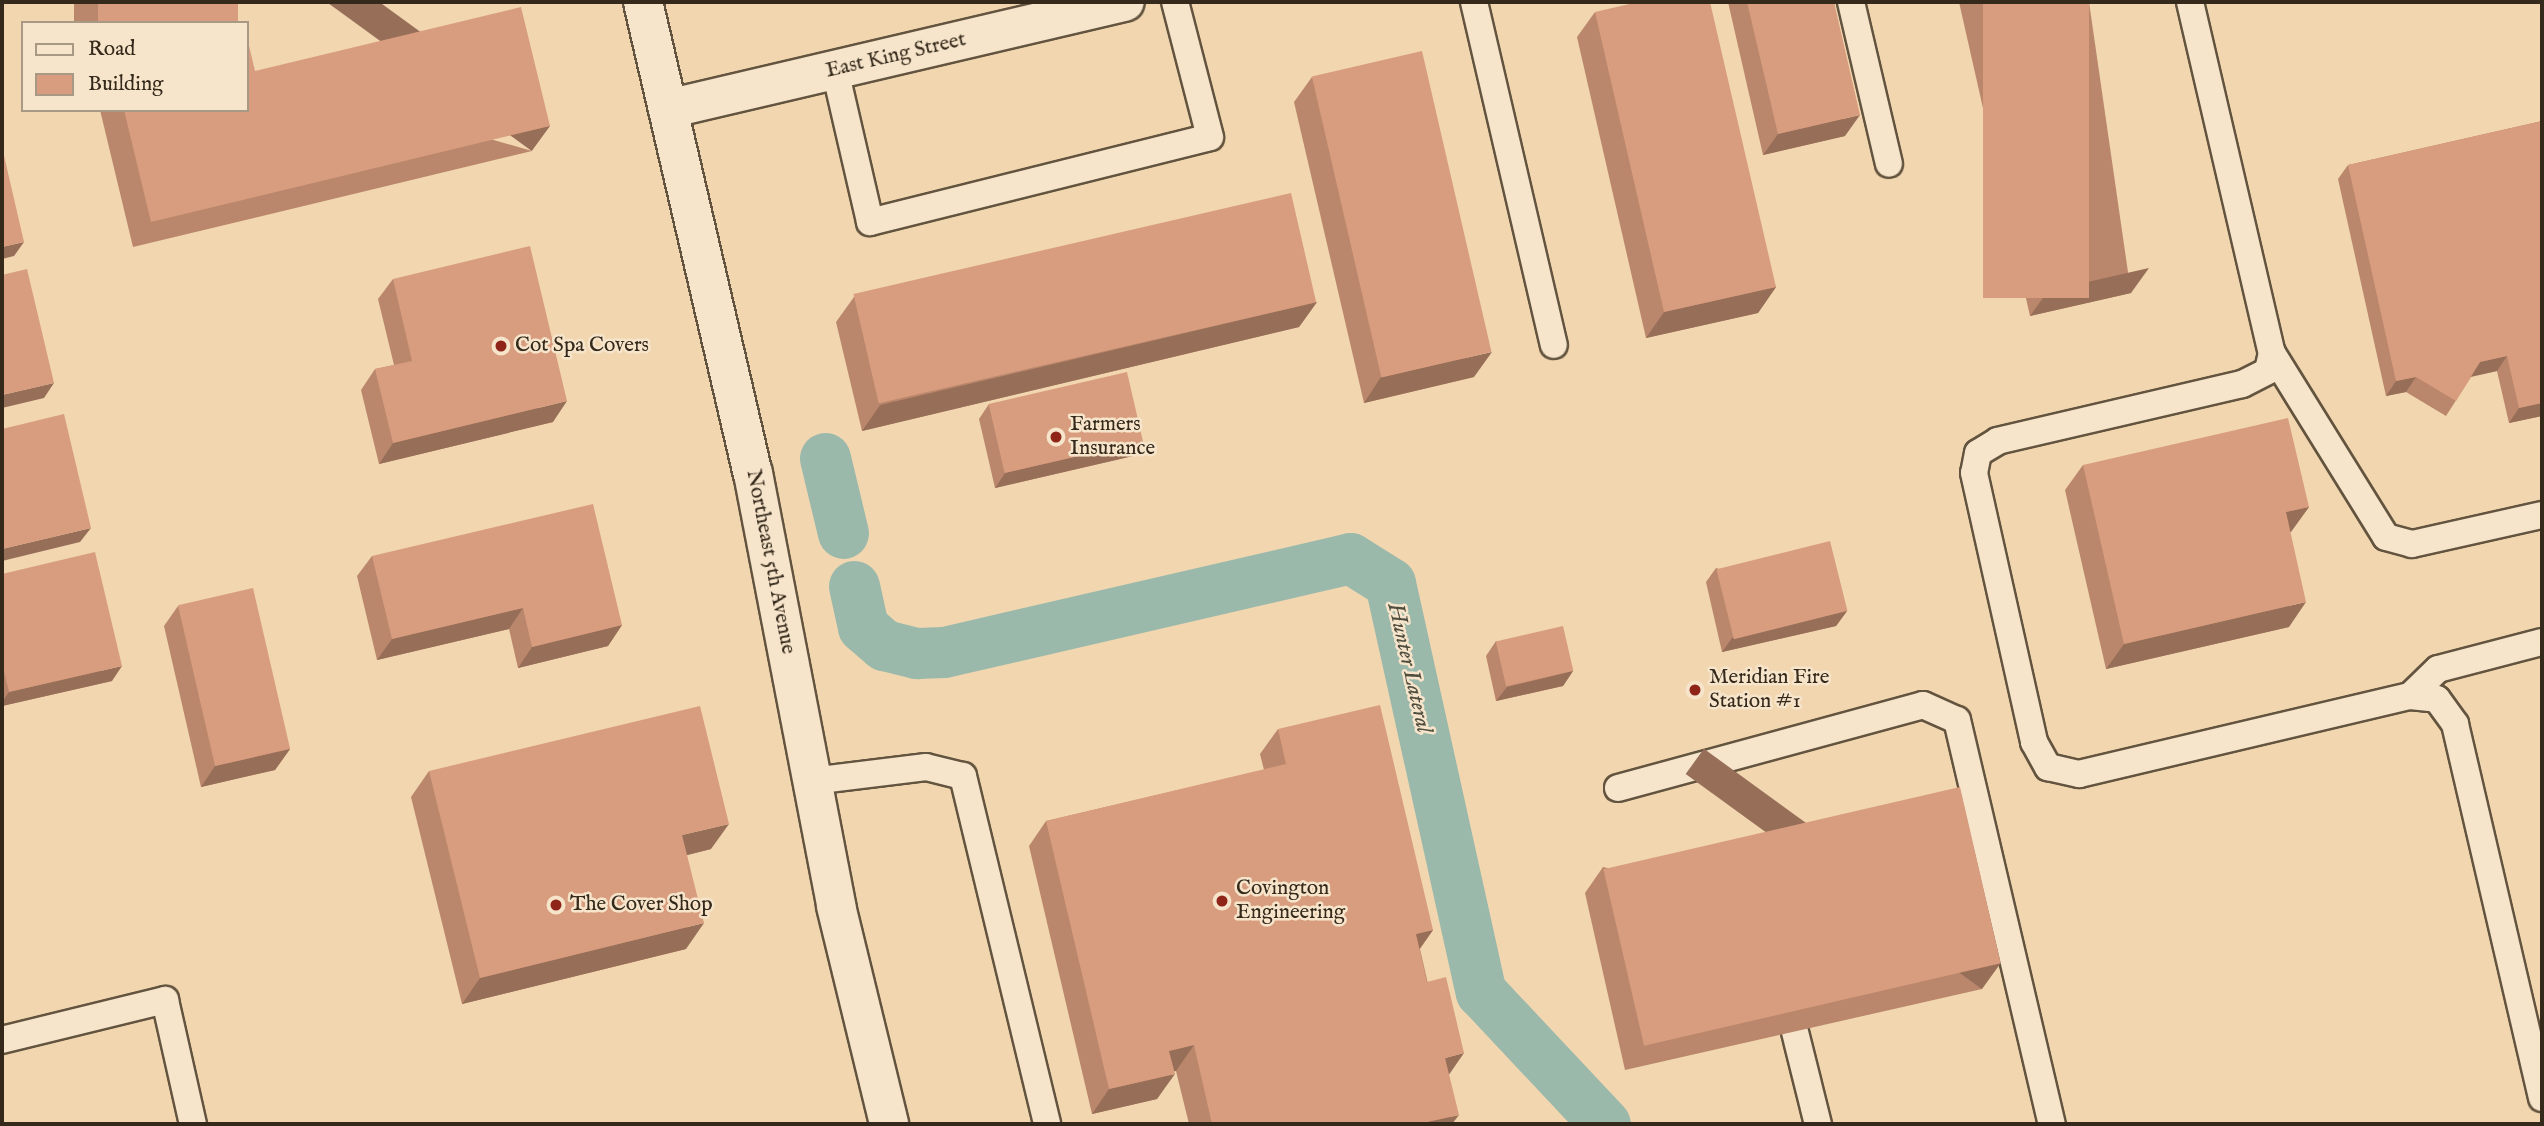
<!DOCTYPE html>
<html>
<head>
<meta charset="utf-8">
<style>
	body { margin:0 }
	#map { position:relative; width:2544px; height:1126px; overflow:hidden; background:#f1d6af; font-family:"IM FELL English",serif }
	div>[style] { position:absolute }
	.canal>* { height:51px; margin:-25.5px; padding:0 25.5px; transform-origin:25.5px; border-radius:25.5px; background:#9bb9ab }
	.roads { filter:drop-shadow(2px 0 #63543f) drop-shadow(-2px 0 #63543f) drop-shadow(0 2px #63543f) drop-shadow(0 -2px #63543f) }
	.lane>* { height:26px; margin:-13px; padding:0 13px; transform-origin:13px; border-radius:13px; background:#f6e4cb }
	.street>* { height:38px; margin:-19px; padding:0 19px; transform-origin:19px; border-radius:19px; background:#f6e4cb }
	.wall>* { inset:0; background:#ba876c; transform-origin:0 0 }
	.shaded-wall>* { inset:0; background:#976e58; transform-origin:0 0 }
	.building>* { inset:0; background:#d89d7e; transform-origin:0 0 }
	.dots>* { width:19px; height:19px; translate:-50% -50%; box-sizing:border-box; border:4px solid #f6e4cb; border-radius:50% }
	span { translate:-50% -50%; white-space:nowrap; text-align:center; line-height:1.15; -webkit-text-stroke:5px #f6e4cb; paint-order:stroke }
	.street-label { font-size:21px; color:#34291a }
	.poi-label { font-size:21px; color:#34291a }
	.left { translate:0 -50%; text-align:left }
	.water-label { font-size:23px; color:#4e4d3e; font-style:italic }
	.frame { position:absolute; inset:0; border:4px solid #34291a; pointer-events:none }
	.legend { position:absolute; left:21px; top:21px; width:228px; height:91px; box-sizing:border-box; background:#f6e4cb; border:2px solid #a89984; margin:0; padding:9px 12px; list-style:none; font-size:21px; color:#34291a }
	.legend li { display:flex; align-items:center; gap:14px; height:35px }
	.legend b { width:35px; border:2px solid #a89984 }
</style>
</head>
<body>
<div id="map">
	<div class="canal">
		<i style="left:825px;top:458px;width:77px;rotate:76.5deg"></i>
		<i style="left:854px;top:586px;width:42px;rotate:77.6deg"></i>
		<i style="left:863px;top:627px;width:28px;rotate:41deg"></i>
		<i style="left:884px;top:645px;width:34px;rotate:14deg"></i>
		<i style="left:917px;top:653px;width:27px;rotate:-2deg"></i>
		<i style="left:944px;top:652px;width:417px;rotate:-13deg"></i>
		<i style="left:1350px;top:558px;width:47px;rotate:32deg"></i>
		<i style="left:1390px;top:583px;width:419px;rotate:77.5deg"></i>
		<i style="left:1481px;top:992px;width:181px;rotate:46.8deg"></i>
	</div>
	<div class="roads">
		<div class="lane">
			<i style="left:1474px;top:2px;width:352px;rotate:76.9deg"></i>
			<i style="left:1851px;top:2px;width:166px;rotate:76.8deg"></i>
			<i style="left:2190px;top:2px;width:360px;rotate:76.9deg"></i>
			<i style="left:2272px;top:353px;width:18px;rotate:103deg"></i>
			<i style="left:2268px;top:371px;width:29px;rotate:153deg"></i>
			<i style="left:2242px;top:384px;width:251px;rotate:166.9deg"></i>
			<i style="left:1998px;top:441px;width:23px;rotate:149deg"></i>
			<i style="left:1978px;top:453px;width:20px;rotate:101deg"></i>
			<i style="left:1974px;top:473px;width:276px;rotate:77.4deg"></i>
			<i style="left:2034px;top:742px;width:29px;rotate:61deg"></i>
			<i style="left:2048px;top:767px;width:32px;rotate:13deg"></i>
			<i style="left:2079px;top:774px;width:340px;rotate:-13.3deg"></i>
			<i style="left:2410px;top:696px;width:27px;rotate:6deg"></i>
			<i style="left:2437px;top:699px;width:31px;rotate:54deg"></i>
			<i style="left:2455px;top:724px;width:384px;rotate:76.9deg"></i>
			<i style="left:835px;top:70px;width:156px;rotate:77deg"></i>
			<i style="left:870px;top:222px;width:350px;rotate:-14deg"></i>
			<i style="left:1210px;top:137px;width:139px;rotate:-104.5deg"></i>
			<i style="left:2272px;top:353px;width:216px;rotate:58.2deg"></i>
			<i style="left:2386px;top:537px;width:27px;rotate:15deg"></i>
			<i style="left:2412px;top:544px;width:133px;rotate:-12.6deg"></i>
			<i style="left:2410px;top:696px;width:39px;rotate:-44deg"></i>
			<i style="left:2438px;top:669px;width:107px;rotate:-14.6deg"></i>
			<i style="left:812px;top:781px;width:115px;rotate:-7deg"></i>
			<i style="left:926px;top:767px;width:38px;rotate:14deg"></i>
			<i style="left:963px;top:776px;width:358px;rotate:76.4deg"></i>
			<i style="left:1618px;top:788px;width:316px;rotate:-15.2deg"></i>
			<i style="left:1923px;top:705px;width:37px;rotate:24deg"></i>
			<i style="left:1957px;top:720px;width:415px;rotate:76.8deg"></i>
			<i style="left:1795px;top:1032px;width:95px;rotate:76deg"></i>
			<i style="left:2px;top:1040px;width:168px;rotate:-13.8deg"></i>
			<i style="left:165px;top:1000px;width:127px;rotate:77.3deg"></i>
		</div>
		<div class="street">
			<i style="left:643px;top:2px;width:484px;rotate:76.9deg"></i>
			<i style="left:753px;top:473px;width:441px;rotate:79.1deg"></i>
			<i style="left:836px;top:906px;width:224px;rotate:76.3deg"></i>
			<i style="left:668px;top:109px;width:469px;rotate:-13.2deg"></i>
		</div>
	</div>
	<div class="wall">
		<i style="left:74px;top:2px;width:164px;height:22px"></i>
		<i style="clip-path:polygon(1728px 2px,1834px 2px,1845px 136px,1763px 155px)"></i>
		<i style="clip-path:polygon(1959px 2px,2089px 2px,2131px 293px,2030px 316px)"></i>
		<i style="clip-path:polygon(1595px 12px,1776px 287px,1758px 313px,1646px 338px,1577px 37px)"></i>
		<i style="clip-path:polygon(255px 71px,532px 151px,133px 247px,100px 110px,247px 110px)"></i>
		<i style="clip-path:polygon(1312px 77px,1474px 377px,1364px 403px,1294px 102px)"></i>
		<i style="clip-path:polygon(2542px 121px,2542px 416px,2509px 423px,2497px 371px,2471px 377px,2446px 416px,2406px 392px,2386px 396px,2338px 179px,2348px 165px)"></i>
		<i style="clip-path:polygon(393px 279px,553px 422px,379px 464px,361px 390px,375px 369px,394px 365px,378px 299px)"></i>
		<i style="clip-path:polygon(854px 297px,1317px 302px,1299px 327px,862px 431px,836px 322px)"></i>
		<i style="clip-path:polygon(989px 404px,1133px 456px,995px 488px,979px 419px)"></i>
		<i style="clip-path:polygon(2083px 465px,2309px 507px,2290px 532px,2289px 627px,2106px 669px,2065px 490px)"></i>
		<i style="clip-path:polygon(372px 556px,622px 625px,608px 646px,518px 668px,509px 629px,377px 660px,357px 576px)"></i>
		<i style="clip-path:polygon(1716px 568px,1847px 611px,1836px 626px,1722px 652px,1706px 582px)"></i>
		<i style="clip-path:polygon(2px 574px,112px 681px,2px 706px)"></i>
		<i style="clip-path:polygon(178px 606px,290px 749px,275px 770px,201px 787px,164px 626px)"></i>
		<i style="clip-path:polygon(1496px 641px,1573px 671px,1563px 686px,1496px 701px,1486px 656px)"></i>
		<i style="clip-path:polygon(1278px 729px,1433px 930px,1420px 949px,1449px 1075px,1452px 1124px,1189px 1124px,1176px 1071px,1174px 1071px,1157px 1099px,1092px 1114px,1029px 846px,1046px 821px,1264px 770px,1260px 754px)"></i>
		<i style="clip-path:polygon(429px 771px,711px 849px,687px 855px,686px 949px,462px 1004px,411px 797px)"></i>
		<i style="clip-path:polygon(1603px 867px,2000px 964px,1982px 989px,1625px 1070px,1585px 893px)"></i>
	</div>
	<div class="shaded-wall">
		<i style="clip-path:polygon(1860px 115px,1845px 136px,1763px 155px,1778px 134px)"></i>
		<i style="left:550px;top:126px;width:31px;height:410px;rotate:126deg"></i>
		<i style="clip-path:polygon(24px 242px,14px 256px,2px 259px,2px 247px)"></i>
		<i style="clip-path:polygon(2149px 268px,2131px 293px,2030px 316px,2048px 291px)"></i>
		<i style="clip-path:polygon(1776px 287px,1758px 313px,1646px 338px,1664px 312px)"></i>
		<i style="clip-path:polygon(1317px 302px,1299px 327px,862px 431px,880px 405px)"></i>
		<i style="clip-path:polygon(1492px 352px,1474px 377px,1364px 403px,1381px 377px)"></i>
		<i style="clip-path:polygon(2507px 356px,2497px 371px,2469px 377px,2480px 362px)"></i>
		<i style="clip-path:polygon(2416px 377px,2406px 392px,2386px 396px,2396px 381px)"></i>
		<i style="clip-path:polygon(54px 383px,44px 398px,2px 408px,2px 395px)"></i>
		<i style="clip-path:polygon(567px 401px,553px 422px,379px 464px,393px 443px)"></i>
		<i style="clip-path:polygon(2542px 403px,2542px 416px,2509px 423px,2519px 408px)"></i>
		<i style="clip-path:polygon(1143px 441px,1133px 456px,995px 488px,1005px 473px)"></i>
		<i style="clip-path:polygon(2309px 507px,2291px 532px,2268px 537px,2286px 512px)"></i>
		<i style="clip-path:polygon(91px 528px,80px 542px,2px 561px,2px 549px)"></i>
		<i style="clip-path:polygon(2306px 602px,2289px 627px,2106px 669px,2124px 644px)"></i>
		<i style="clip-path:polygon(523px 608px,509px 629px,377px 660px,392px 639px)"></i>
		<i style="clip-path:polygon(1847px 611px,1836px 626px,1722px 652px,1732px 638px)"></i>
		<i style="clip-path:polygon(622px 625px,608px 646px,518px 668px,532px 647px)"></i>
		<i style="clip-path:polygon(122px 666px,112px 681px,2px 706px,2px 702px,9px 692px)"></i>
		<i style="clip-path:polygon(1573px 671px,1563px 686px,1496px 701px,1507px 687px)"></i>
		<i style="clip-path:polygon(290px 749px,275px 770px,201px 787px,215px 766px)"></i>
		<i style="clip-path:polygon(729px 824px,711px 849px,664px 861px,682px 835px)"></i>
		<i style="clip-path:polygon(704px 923px,686px 949px,462px 1004px,480px 978px)"></i>
		<i style="clip-path:polygon(1433px 930px,1415px 955px,1416px 934px)"></i>
		<i style="left:2000px;top:964px;width:31px;height:366px;rotate:126deg"></i>
		<i style="clip-path:polygon(1194px 1045px,1176px 1071px,1151px 1076px,1169px 1051px)"></i>
		<i style="clip-path:polygon(1464px 1053px,1446px 1079px,1445px 1058px)"></i>
		<i style="clip-path:polygon(1175px 1074px,1157px 1099px,1092px 1114px,1109px 1089px)"></i>
		<i style="clip-path:polygon(1459px 1115px,1452px 1124px,1418px 1124px)"></i>
	</div>
	<div class="building">
		<i style="left:98px;top:2px;width:140px;height:22px"></i>
		<i style="clip-path:polygon(1638px 2px,1710px 2px,1776px 287px,1664px 312px,1595px 12px)"></i>
		<i style="clip-path:polygon(1747px 2px,1834px 2px,1860px 115px,1778px 134px)"></i>
		<i style="left:1983px;top:2px;width:106px;height:296px"></i>
		<i style="clip-path:polygon(521px 7px,550px 126px,151px 222px,124px 110px,247px 110px,247px 37px,255px 71px)"></i>
		<i style="left:1422px;top:51px;width:309px;height:113px;rotate:77deg"></i>
		<i style="clip-path:polygon(2542px 121px,2542px 403px,2519px 408px,2507px 356px,2480px 362px,2456px 401px,2416px 377px,2396px 381px,2348px 165px)"></i>
		<i style="clip-path:polygon(2px 147px,24px 242px,2px 247px)"></i>
		<i style="left:1291px;top:193px;width:112px;height:449px;rotate:77deg"></i>
		<i style="clip-path:polygon(530px 246px,567px 401px,393px 443px,375px 369px,412px 361px,393px 279px)"></i>
		<i style="clip-path:polygon(27px 269px,54px 383px,2px 395px,2px 275px)"></i>
		<i style="left:1127px;top:372px;width:71px;height:142px;rotate:77deg"></i>
		<i style="clip-path:polygon(64px 414px,91px 528px,2px 549px,2px 429px)"></i>
		<i style="clip-path:polygon(2288px 418px,2309px 507px,2286px 512px,2306px 602px,2124px 644px,2083px 465px)"></i>
		<i style="clip-path:polygon(593px 504px,622px 625px,532px 647px,523px 608px,392px 639px,372px 556px)"></i>
		<i style="left:1830px;top:541px;width:72px;height:117px;rotate:76deg"></i>
		<i style="clip-path:polygon(95px 552px,122px 666px,9px 692px,2px 663px,2px 574px)"></i>
		<i style="left:253px;top:588px;width:165px;height:77px;rotate:77deg"></i>
		<i style="left:1563px;top:626px;width:46px;height:69px;rotate:77deg"></i>
		<i style="clip-path:polygon(1380px 705px,1433px 930px,1416px 934px,1427px 982px,1446px 977px,1464px 1053px,1445px 1058px,1459px 1115px,1418px 1124px,1212px 1124px,1194px 1045px,1169px 1051px,1175px 1074px,1109px 1089px,1046px 821px,1286px 764px,1278px 729px)"></i>
		<i style="clip-path:polygon(700px 706px,729px 824px,682px 835px,704px 923px,480px 978px,429px 771px)"></i>
		<i style="left:1960px;top:787px;width:181px;height:366px;rotate:77deg"></i>
	</div>
	<div class="dots">
		<i style="left:501px;top:346px;background:#8f2418"></i>
		<i style="left:1056px;top:437px;background:#8f2418"></i>
		<i style="left:1695px;top:690px;background:#8f2418"></i>
		<i style="left:1222px;top:901px;background:#8f2418"></i>
		<i style="left:556px;top:905px;background:#8f2418"></i>
	</div>
	<div class="street-label">
		<span style="left:896px;top:56px;rotate:-13deg">East King Street</span>
		<span style="left:770px;top:562px;rotate:79deg">Northeast 5th Avenue</span>
	</div>
	<div class="poi-label">
		<span class="left" style="left:515px;top:346px">Cot Spa Covers</span>
		<span class="left" style="left:1070px;top:437px">Farmers<br>Insurance</span>
		<span class="left" style="left:1709px;top:690px">Meridian Fire<br>Station #1</span>
		<span class="left" style="left:1236px;top:901px">Covington<br>Engineering</span>
		<span class="left" style="left:570px;top:905px">The Cover Shop</span>
	</div>
	<div class="water-label">
		<span style="left:1409px;top:668px;rotate:77deg">Hunter Lateral</span>
	</div>
	<div class="frame"></div>
	<ul class="legend">
	<li><b style="height:9px;background:#f6e4cb"></b>Road</li>
	<li><b style="height:19px;background:#d89d7e"></b>Building</li>
	</ul>
</div>
</body>
</html>
